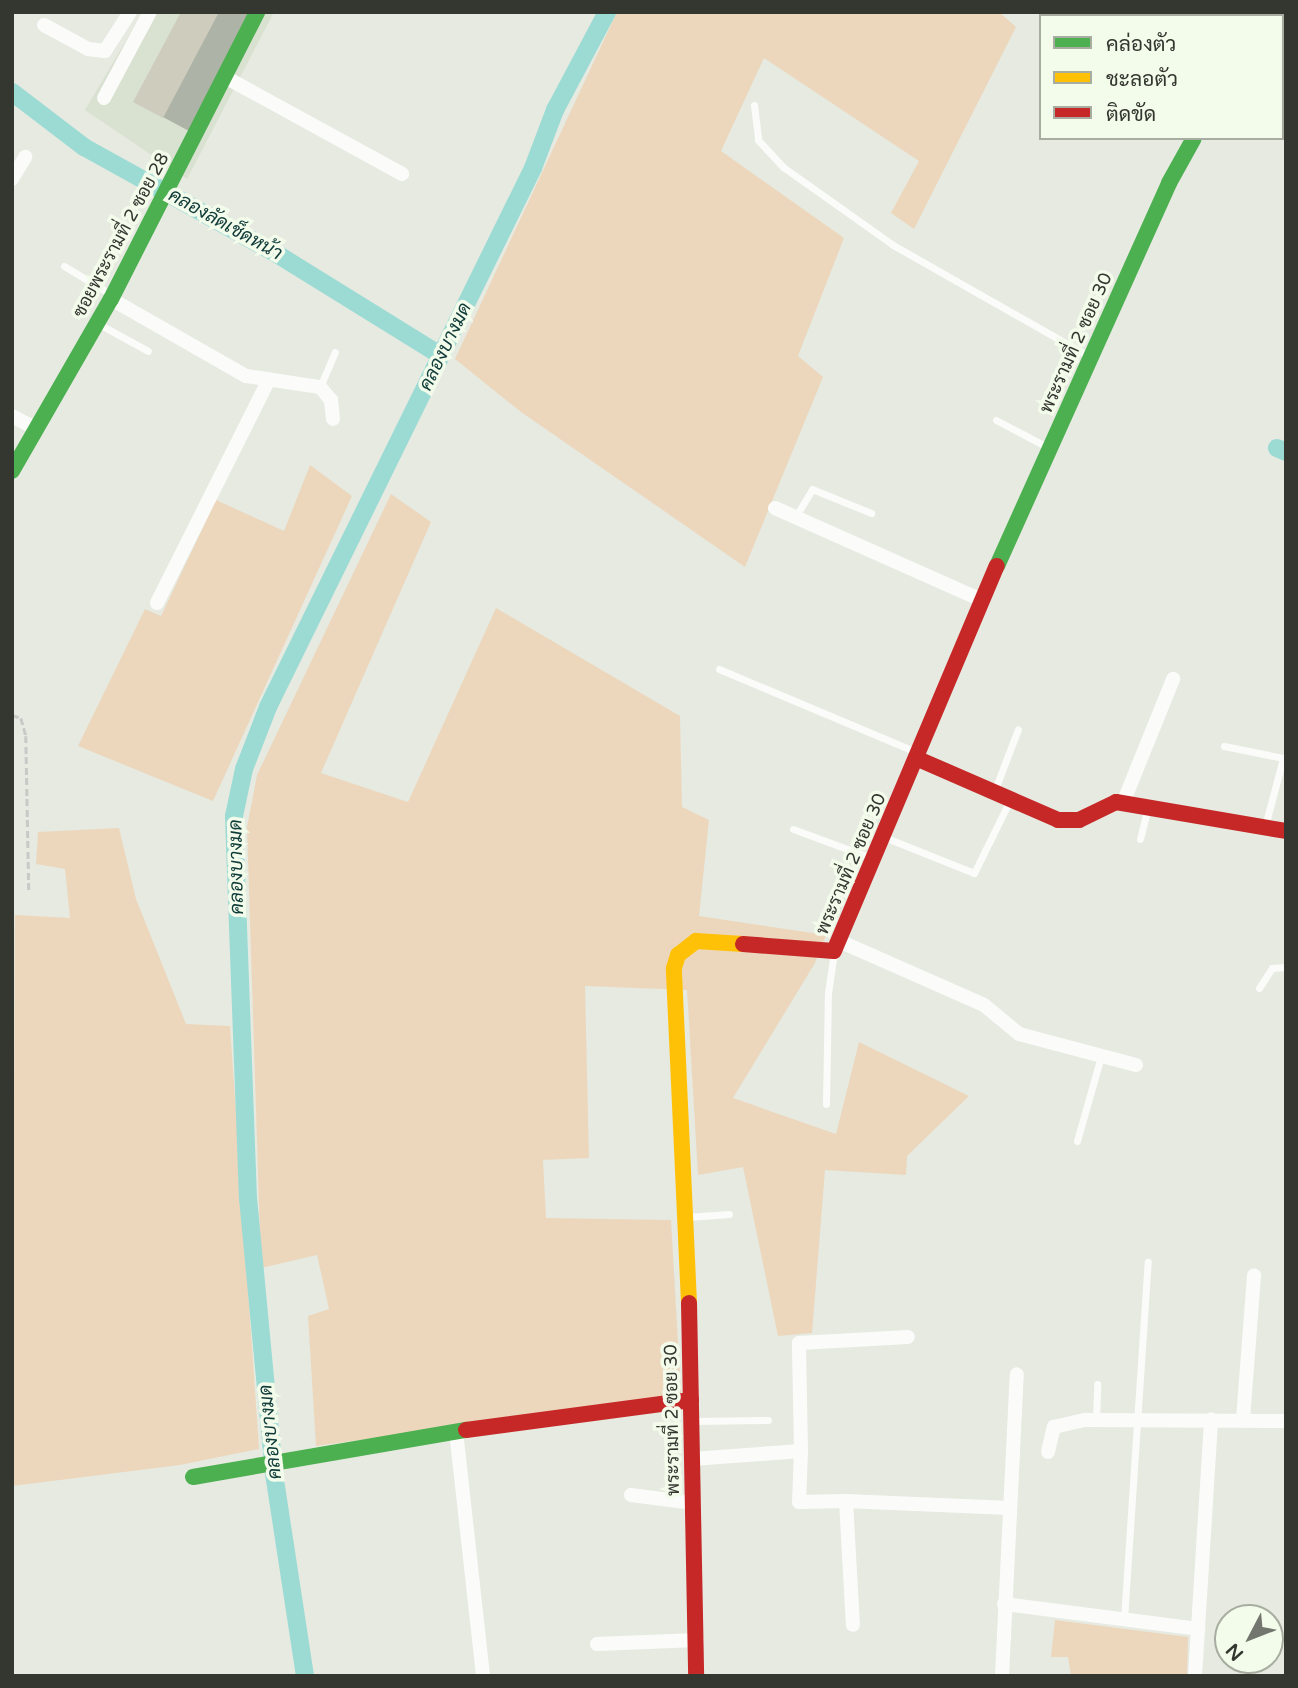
<!DOCTYPE html>
<html>
<head>
<meta charset="utf-8">
<style>
	body { margin:0 }
	#map { position:relative; width:1298px; height:1688px; overflow:hidden; background:#e6eae1; font-family:"Varela Round",Sarabun,sans-serif }
	div>[style] { position:absolute }
	.built>* { inset:0; background:#d9e1d1 }
	.green>* { inset:0; background:#ecd7bd }
	.shadow>* { inset:0; background:#0003 }
	.canal>* { height:18px; margin:-9px; padding:0 9px; transform-origin:9px; border-radius:9px; background:#9bdbd4 }
	.building>* { inset:0; background:#ceccbc }
	.path>* { height:2.5px; margin-top:-1.25px; transform-origin:0; background:repeating-linear-gradient(90deg,#c9c9c7 0 7px,transparent 0 10.5px) }
	.lane>* { height:7px; margin:-3.5px; padding:0 3.5px; transform-origin:3.5px; border-radius:3.5px; background:#fbfcfa }
	.street>* { height:14px; margin:-7px; padding:0 7px; transform-origin:7px; border-radius:7px; background:#fbfcfa }
	.fast>* { height:16px; margin:-8px; padding:0 8px; transform-origin:8px; border-radius:8px; background:#4caf50 }
	.slow>* { height:16px; margin:-8px; padding:0 8px; transform-origin:8px; border-radius:8px; background:#ffc107 }
	.jam>* { height:16px; margin:-8px; padding:0 8px; transform-origin:8px; border-radius:8px; background:#c62828 }
	span { translate:-50% -50%; white-space:nowrap; text-align:center; line-height:1.15; -webkit-text-stroke:7px #f3fbeb; paint-order:stroke }
	.street-label { font-size:18px; color:#343730 }
	.water-label { font-size:19px; color:#0e3a38; font-style:italic }
	.frame { position:absolute; inset:0; border:14px solid #343730; pointer-events:none }
	.legend { position:absolute; left:1039px; top:14px; width:245px; height:126px; box-sizing:border-box; background:#f3fbeb; border:2px solid #a7ada0; margin:0; padding:9px 12px; list-style:none; font-size:21px; color:#343730 }
	.legend li { display:flex; align-items:center; gap:14px; height:35px }
	.legend b { width:35px; border:2px solid #a7ada0 }
	.north { position:absolute; left:1214px; top:1604px; width:70px; height:70px; box-sizing:border-box; background:#f3fbeb; border:2px solid #a7ada0; border-radius:50%; rotate:228deg; font-size:19px; font-weight:700; line-height:28px; text-align:center; color:#343730 }
	.north::after { content:''; display:block; margin:auto; width:24px; height:32px; background:#72766e; clip-path:polygon(50% 0,100% 100%,50% 72%,0 100%) }
</style>
</head>
<body>
<div id="map">
	<div class="built">
		<i style="clip-path:polygon(143px 12px,274px 12px,187px 179px,85px 110px)"></i>
	</div>
	<div class="green">
		<i style="clip-path:polygon(617px 12px,999px 12px,1016px 27px,914px 229px,891px 213px,919px 161px,764px 58px,721px 151px,844px 238px,798px 356px,823px 377px,745px 567px,521px 412px,455px 359px)"></i>
		<i style="clip-path:polygon(310px 465px,352px 496px,213px 801px,78px 746px,145px 609px,161px 616px,216px 500px,284px 531px)"></i>
		<i style="clip-path:polygon(391px 494px,431px 522px,321px 773px,408px 802px,496px 608px,680px 716px,682px 807px,709px 820px,699px 916px,826px 935px,815px 963px,733px 1098px,836px 1134px,859px 1042px,969px 1096px,907px 1156px,906px 1175px,825px 1170px,812px 1333px,778px 1336px,743px 1167px,698px 1175px,687px 990px,585px 986px,589px 1158px,543px 1160px,546px 1218px,671px 1220px,681px 1395px,316px 1446px,308px 1316px,329px 1309px,317px 1255px,261px 1268px,247px 827px,257px 775px)"></i>
		<i style="clip-path:polygon(119px 828px,136px 899px,186px 1024px,230px 1026px,259px 1449px,180px 1465px,12px 1486px,15px 915px,70px 918px,65px 869px,36px 864px,38px 832px)"></i>
		<i style="clip-path:polygon(1055px 1620px,1188px 1637px,1187px 1676px,1071px 1676px,1068px 1657px,1051px 1657px)"></i>
	</div>
	<div class="shadow">
		<i style="clip-path:polygon(184px 12px,253px 12px,189px 131px,161px 116px)"></i>
	</div>
	<div class="canal">
		<i style="left:12px;top:92px;width:91px;rotate:37.4deg"></i>
		<i style="left:84px;top:147px;width:221px;rotate:29deg"></i>
		<i style="left:277px;top:254px;width:192px;rotate:31.8deg"></i>
		<i style="left:1277px;top:448px;width:10px;rotate:24deg"></i>
		<i style="left:305px;top:1676px;width:205px;rotate:-98.7deg"></i>
		<i style="left:274px;top:1473px;width:275px;rotate:-95.4deg"></i>
		<i style="left:248px;top:1199px;width:383px;rotate:-92.1deg"></i>
		<i style="left:234px;top:816px;width:48px;rotate:-78deg"></i>
		<i style="left:244px;top:769px;width:66px;rotate:-68.8deg"></i>
		<i style="left:268px;top:707px;width:601px;rotate:-63.82deg"></i>
		<i style="left:533px;top:168px;width:62px;rotate:-69.2deg"></i>
		<i style="left:555px;top:110px;width:111px;rotate:-62deg"></i>
	</div>
	<div class="building">
		<i style="clip-path:polygon(181px 12px,219px 12px,163px 118px,133px 102px)"></i>
	</div>
	<div class="path">
		<i style="left:12px;top:715px;width:9px;rotate:18deg"></i>
		<i style="left:21px;top:718px;width:19px;rotate:74deg"></i>
		<i style="left:26px;top:736px;width:157px;rotate:88.9deg"></i>
	</div>
	<div class="lane">
		<i style="left:754px;top:105px;width:35px;rotate:83deg"></i>
		<i style="left:758px;top:140px;width:37px;rotate:47deg"></i>
		<i style="left:783px;top:167px;width:135px;rotate:35.3deg"></i>
		<i style="left:893px;top:245px;width:227px;rotate:29.6deg"></i>
		<i style="left:64px;top:266px;width:56px;rotate:31.1deg"></i>
		<i style="left:97px;top:323px;width:58px;rotate:28.8deg"></i>
		<i style="left:320px;top:387px;width:38px;rotate:-67deg"></i>
		<i style="left:996px;top:420px;width:60px;rotate:27.8deg"></i>
		<i style="left:796px;top:516px;width:31px;rotate:-59deg"></i>
		<i style="left:812px;top:489px;width:64px;rotate:22.1deg"></i>
		<i style="left:719px;top:669px;width:214px;rotate:22.8deg"></i>
		<i style="left:1224px;top:746px;width:60px;rotate:11.5deg"></i>
		<i style="left:1283px;top:758px;width:70px;rotate:104.8deg"></i>
		<i style="left:994px;top:792px;width:67px;rotate:-69.1deg"></i>
		<i style="left:793px;top:829px;width:84px;rotate:20.2deg"></i>
		<i style="left:884px;top:837px;width:97px;rotate:21.8deg"></i>
		<i style="left:974px;top:873px;width:81px;rotate:-63.7deg"></i>
		<i style="left:1140px;top:839px;width:32px;rotate:-76deg"></i>
		<i style="left:1259px;top:988px;width:24px;rotate:-57deg"></i>
		<i style="left:1272px;top:968px;width:14px;rotate:-4deg"></i>
		<i style="left:826px;top:1104px;width:111px;rotate:-89deg"></i>
		<i style="left:828px;top:993px;width:41px;rotate:-81.7deg"></i>
		<i style="left:1077px;top:1141px;width:88px;rotate:-74.2deg"></i>
		<i style="left:687px;top:1217px;width:42px;rotate:-4.1deg"></i>
		<i style="left:1096px;top:1420px;width:36px;rotate:-88deg"></i>
		<i style="left:692px;top:1421px;width:76px;rotate:-0.8deg"></i>
		<i style="left:1124px;top:1619px;width:358px;rotate:-86.2deg"></i>
	</div>
	<div class="street">
		<i style="left:44px;top:25px;width:50px;rotate:28.6deg"></i>
		<i style="left:88px;top:49px;width:17px;rotate:7deg"></i>
		<i style="left:105px;top:51px;width:46px;rotate:-57.3deg"></i>
		<i style="left:1282px;top:27px;width:6px;rotate:-45deg"></i>
		<i style="left:225px;top:77px;width:202px;rotate:28.7deg"></i>
		<i style="left:104px;top:98px;width:98px;rotate:-61.9deg"></i>
		<i style="left:12px;top:179px;width:26px;rotate:-59deg"></i>
		<i style="left:111px;top:299px;width:155px;rotate:29.7deg"></i>
		<i style="left:246px;top:376px;width:75px;rotate:8.5deg"></i>
		<i style="left:320px;top:387px;width:17px;rotate:50deg"></i>
		<i style="left:331px;top:400px;width:19px;rotate:84deg"></i>
		<i style="left:12px;top:416px;width:27px;rotate:28deg"></i>
		<i style="left:775px;top:508px;width:227px;rotate:24deg"></i>
		<i style="left:157px;top:603px;width:250px;rotate:-63.4deg"></i>
		<i style="left:1123px;top:803px;width:134px;rotate:-68deg"></i>
		<i style="left:839px;top:941px;width:158px;rotate:23.8deg"></i>
		<i style="left:984px;top:1005px;width:45px;rotate:39.6deg"></i>
		<i style="left:1019px;top:1034px;width:121px;rotate:14.8deg"></i>
		<i style="left:1243px;top:1419px;width:144px;rotate:-85.6deg"></i>
		<i style="left:456px;top:1431px;width:246px;rotate:83.7deg"></i>
		<i style="left:801px;top:1451px;width:51px;rotate:92.2deg"></i>
		<i style="left:799px;top:1502px;width:47px;rotate:-1.2deg"></i>
		<i style="left:846px;top:1501px;width:124px;rotate:86.8deg"></i>
		<i style="left:1048px;top:1452px;width:26px;rotate:-77deg"></i>
		<i style="left:1054px;top:1427px;width:32px;rotate:-13deg"></i>
		<i style="left:1085px;top:1420px;width:201px;rotate:0.3deg"></i>
		<i style="left:692px;top:1459px;width:109px;rotate:-4.2deg"></i>
		<i style="left:801px;top:1451px;width:108px;rotate:-91.1deg"></i>
		<i style="left:799px;top:1343px;width:109px;rotate:-3.2deg"></i>
		<i style="left:631px;top:1495px;width:63px;rotate:7.4deg"></i>
		<i style="left:846px;top:1501px;width:163px;rotate:2.5deg"></i>
		<i style="left:1004px;top:1604px;width:196px;rotate:7.3deg"></i>
		<i style="left:597px;top:1644px;width:100px;rotate:-2.3deg"></i>
		<i style="left:1002px;top:1676px;width:302px;rotate:-87.2deg"></i>
		<i style="left:1195px;top:1676px;width:257px;rotate:-86.4deg"></i>
	</div>
	<div class="fast">
		<i style="left:12px;top:471px;width:198px;rotate:-60.1deg"></i>
		<i style="left:111px;top:299px;width:322px;rotate:-63deg"></i>
		<i style="left:997px;top:566px;width:420px;rotate:-65.8deg"></i>
		<i style="left:1169px;top:183px;width:51px;rotate:-60.9deg"></i>
		<i style="left:193px;top:1477px;width:277px;rotate:-9.8deg"></i>
	</div>
	<div class="slow">
		<i style="left:689px;top:1303px;width:335px;rotate:-92.6deg"></i>
		<i style="left:674px;top:968px;width:14px;rotate:-73deg"></i>
		<i style="left:678px;top:955px;width:23px;rotate:-38deg"></i>
		<i style="left:696px;top:941px;width:47px;rotate:3.7deg"></i>
	</div>
	<div class="jam">
		<i style="left:918px;top:759px;width:153px;rotate:23.5deg"></i>
		<i style="left:1058px;top:820px;width:21px"></i>
		<i style="left:1079px;top:820px;width:41px;rotate:-25.9deg"></i>
		<i style="left:1116px;top:802px;width:172px;rotate:9.7deg"></i>
		<i style="left:743px;top:944px;width:91px;rotate:4.4deg"></i>
		<i style="left:834px;top:951px;width:418px;rotate:-67.1deg"></i>
		<i style="left:689px;top:1303px;width:373px;rotate:88.9deg"></i>
		<i style="left:466px;top:1430px;width:227px;rotate:-7.6deg"></i>
	</div>
	<div class="street-label">
		<span style="left:121px;top:235px;rotate:-62deg">ซอยพระรามที่ 2 ซอย 28</span>
		<span style="left:1076px;top:343px;rotate:-66deg">พระรามที่ 2 ซอย 30</span>
		<span style="left:851px;top:864px;rotate:-67deg">พระรามที่ 2 ซอย 30</span>
		<span style="left:672px;top:1420px;rotate:-91deg">พระรามที่ 2 ซอย 30</span>
	</div>
	<div class="water-label">
		<span style="left:225px;top:225px;rotate:29deg">คลองลัดเช็ดหน้า</span>
		<span style="left:446px;top:347px;rotate:-64deg">คลองบางมด</span>
		<span style="left:237px;top:867px;rotate:-91deg">คลองบางมด</span>
		<span style="left:271px;top:1432px;rotate:-96deg">คลองบางมด</span>
	</div>
	<div class="frame"></div>
	<ul class="legend">
	<li><b style="height:9px;background:#4caf50"></b>คล่องตัว</li>
	<li><b style="height:9px;background:#ffc107"></b>ชะลอตัว</li>
	<li><b style="height:9px;background:#c62828"></b>ติดขัด</li>
	</ul>
	<div class="north">N</div>
</div>
</body>
</html>
